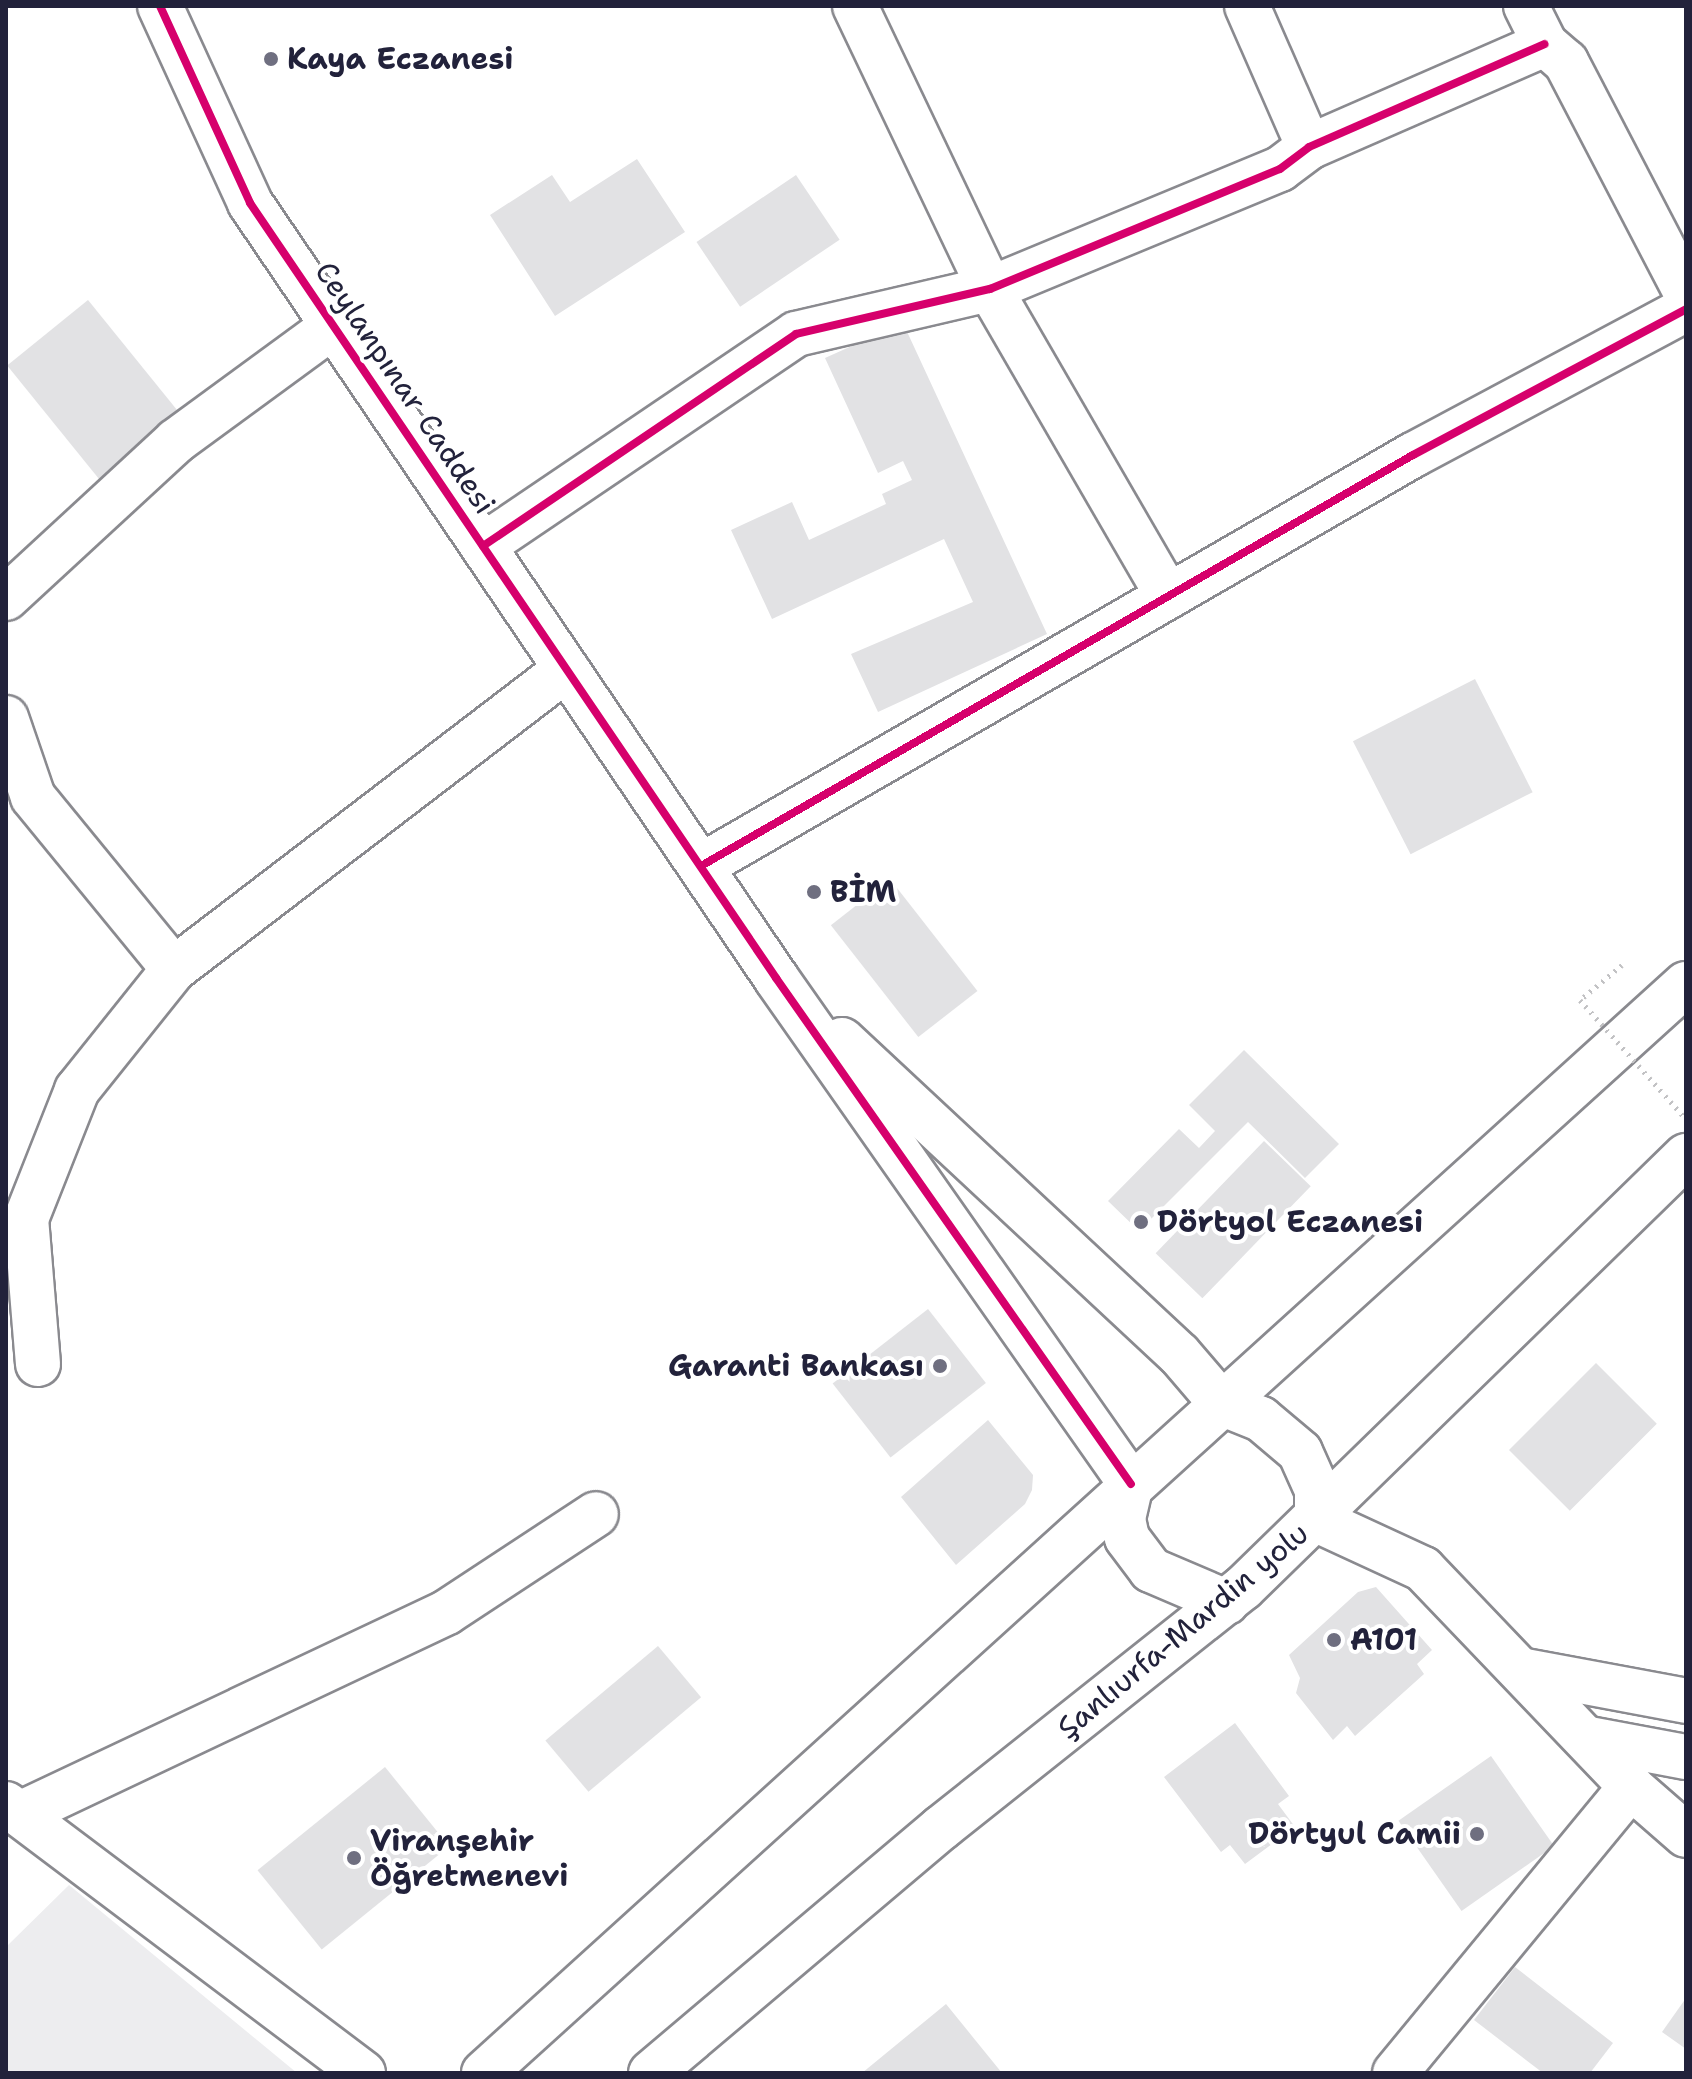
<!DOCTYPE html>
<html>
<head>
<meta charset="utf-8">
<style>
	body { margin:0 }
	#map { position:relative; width:1692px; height:2079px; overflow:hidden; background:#fff; font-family:"Shantell Sans",sans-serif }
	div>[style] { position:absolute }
	.green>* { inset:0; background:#ededef }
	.building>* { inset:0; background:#e2e2e4; transform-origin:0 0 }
	.roads { filter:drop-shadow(2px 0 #8a8a8f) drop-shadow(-2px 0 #8a8a8f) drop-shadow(0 2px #8a8a8f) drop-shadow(0 -2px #8a8a8f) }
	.street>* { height:44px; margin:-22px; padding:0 22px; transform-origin:22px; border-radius:22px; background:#fff }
	.secondary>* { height:44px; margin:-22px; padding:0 22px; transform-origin:22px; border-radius:22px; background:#fff }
	.highway>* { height:44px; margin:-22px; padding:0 22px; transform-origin:22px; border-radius:22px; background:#fff }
	.path-bridge>* { height:5px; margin-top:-2.5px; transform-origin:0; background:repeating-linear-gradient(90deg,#c2c2c4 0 2px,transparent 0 8px) }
	.cycleway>* { height:8px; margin:-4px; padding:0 4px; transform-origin:4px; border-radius:4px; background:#d6006c }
	.dots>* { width:22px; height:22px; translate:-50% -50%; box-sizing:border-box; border:4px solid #fff; border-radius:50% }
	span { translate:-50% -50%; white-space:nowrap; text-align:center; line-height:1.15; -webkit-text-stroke:8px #fff; paint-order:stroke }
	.poi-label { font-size:30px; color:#22223b; font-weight:700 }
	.left { translate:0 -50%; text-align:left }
	.right { translate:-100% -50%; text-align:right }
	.street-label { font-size:30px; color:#22223b }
	.frame { position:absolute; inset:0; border:8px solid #22223b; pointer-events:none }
</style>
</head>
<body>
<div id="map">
	<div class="green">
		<i style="clip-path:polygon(69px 1885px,297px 2073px,6px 2073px,6px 1947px)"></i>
	</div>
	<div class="building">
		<i style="clip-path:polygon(637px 159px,685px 232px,555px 316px,490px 215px,552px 175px,570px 202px)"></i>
		<i style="left:796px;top:175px;width:78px;height:120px;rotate:56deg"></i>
		<i style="left:88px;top:300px;width:154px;height:104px;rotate:51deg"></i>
		<i style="clip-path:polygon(903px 323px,1047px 634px,878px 712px,851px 654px,973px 602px,944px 539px,772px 619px,731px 530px,792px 502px,809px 540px,886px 504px,882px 494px,912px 480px,903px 461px,878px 473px,825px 358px)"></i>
		<i style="left:1475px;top:679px;width:127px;height:137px;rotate:63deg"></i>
		<i style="left:890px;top:879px;width:142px;height:75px;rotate:52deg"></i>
		<i style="clip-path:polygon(1244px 1050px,1339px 1144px,1305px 1178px,1248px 1122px,1139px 1231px,1108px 1201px,1179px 1129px,1199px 1148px,1215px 1131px,1189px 1105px)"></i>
		<i style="left:1264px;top:1141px;width:65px;height:156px;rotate:44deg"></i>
		<i style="left:928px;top:1309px;width:94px;height:121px;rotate:52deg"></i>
		<i style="left:1596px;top:1363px;width:86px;height:123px;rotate:45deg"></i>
		<i style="clip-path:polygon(988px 1420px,1033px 1475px,1032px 1490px,1025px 1504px,956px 1565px,901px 1497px)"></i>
		<i style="clip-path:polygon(1376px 1587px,1432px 1650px,1417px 1664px,1424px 1674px,1355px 1736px,1347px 1726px,1333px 1740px,1296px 1693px,1300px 1678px,1289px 1655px,1358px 1592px)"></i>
		<i style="left:658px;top:1646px;width:67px;height:147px;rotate:50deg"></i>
		<i style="clip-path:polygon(1235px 1723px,1289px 1796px,1278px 1804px,1295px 1827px,1245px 1864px,1230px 1845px,1221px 1852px,1164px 1777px)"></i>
		<i style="left:1491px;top:1756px;width:110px;height:113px;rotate:55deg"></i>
		<i style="left:385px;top:1767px;width:102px;height:164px;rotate:51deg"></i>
		<i style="clip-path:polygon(1515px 1967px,1613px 2043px,1590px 2073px,1543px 2073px,1474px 2020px)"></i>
		<i style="clip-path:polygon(1686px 1998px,1686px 2049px,1662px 2032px)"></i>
		<i style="clip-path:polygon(946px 2004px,1002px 2073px,862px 2073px)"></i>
	</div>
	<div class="roads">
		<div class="street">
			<i style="left:855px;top:6px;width:314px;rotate:64.5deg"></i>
			<i style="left:990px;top:289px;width:355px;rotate:59.9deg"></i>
			<i style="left:1247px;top:6px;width:154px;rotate:66.3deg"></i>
			<i style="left:1526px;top:6px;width:42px;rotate:63.4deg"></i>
			<i style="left:1545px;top:44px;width:28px;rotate:41deg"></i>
			<i style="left:1566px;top:62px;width:260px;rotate:62.5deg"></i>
			<i style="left:483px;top:546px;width:378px;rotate:-34.1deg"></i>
			<i style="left:796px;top:334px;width:199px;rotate:-13.1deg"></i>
			<i style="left:990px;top:289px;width:314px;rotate:-22.5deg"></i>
			<i style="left:1280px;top:169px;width:36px;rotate:-37deg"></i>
			<i style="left:1309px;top:147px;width:257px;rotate:-23.6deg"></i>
			<i style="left:6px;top:598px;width:231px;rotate:-42.7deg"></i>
			<i style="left:176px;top:441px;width:195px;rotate:-36.2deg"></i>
			<i style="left:6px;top:718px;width:83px;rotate:71.1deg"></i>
			<i style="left:33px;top:797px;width:222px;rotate:50.7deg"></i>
			<i style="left:701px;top:866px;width:822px;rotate:-30deg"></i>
			<i style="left:1413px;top:455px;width:310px;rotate:-28.1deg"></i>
			<i style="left:38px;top:1364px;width:145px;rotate:-94.7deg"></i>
			<i style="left:26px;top:1219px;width:139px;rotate:-68.4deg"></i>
			<i style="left:77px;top:1090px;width:155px;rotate:-51.3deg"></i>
			<i style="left:174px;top:969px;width:494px;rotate:-37.4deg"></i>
			<i style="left:6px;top:1804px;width:447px;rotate:37deg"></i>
			<i style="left:20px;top:1814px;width:472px;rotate:-25.3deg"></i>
			<i style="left:447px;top:1612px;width:178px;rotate:-33.3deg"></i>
			<i style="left:1395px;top:2073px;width:371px;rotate:-50.5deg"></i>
		</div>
		<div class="secondary">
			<i style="left:160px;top:6px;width:217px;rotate:65.4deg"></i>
			<i style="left:250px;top:203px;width:937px;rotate:55.83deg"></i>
			<i style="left:776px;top:978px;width:618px;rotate:54.95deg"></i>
			<i style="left:842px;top:1040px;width:461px;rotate:43deg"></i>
			<i style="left:1179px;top:1354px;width:65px;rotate:49.4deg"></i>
			<i style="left:1317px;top:1520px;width:117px;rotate:24.8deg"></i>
			<i style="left:1423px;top:1569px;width:301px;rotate:46.3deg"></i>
			<i style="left:1631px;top:1787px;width:73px;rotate:41.1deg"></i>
			<i style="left:1526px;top:1671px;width:163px;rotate:10.6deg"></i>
			<i style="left:1590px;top:1739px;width:98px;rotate:10.6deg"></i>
		</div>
		<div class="highway">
			<i style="left:1221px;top:1403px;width:43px;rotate:21.8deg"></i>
			<i style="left:1261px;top:1419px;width:51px;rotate:40.2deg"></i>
			<i style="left:1300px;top:1452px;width:42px;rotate:65.9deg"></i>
			<i style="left:1317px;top:1490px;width:30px;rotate:90deg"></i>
			<i style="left:1131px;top:1484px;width:36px;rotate:103deg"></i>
			<i style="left:1123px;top:1519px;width:19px;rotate:78deg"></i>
			<i style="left:1127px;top:1538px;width:40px;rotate:53deg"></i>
			<i style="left:1151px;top:1570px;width:82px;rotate:23.1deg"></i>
			<i style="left:484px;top:2073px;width:1622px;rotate:-42.18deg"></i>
			<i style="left:651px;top:2073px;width:380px;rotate:-40.2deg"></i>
			<i style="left:941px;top:1828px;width:386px;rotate:-38.5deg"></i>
			<i style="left:1243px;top:1588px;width:619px;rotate:-44.28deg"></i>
		</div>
	</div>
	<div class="path-bridge">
		<i style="left:1622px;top:965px;width:55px;rotate:140.2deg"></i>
		<i style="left:1580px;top:1000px;width:159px;rotate:48.3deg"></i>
	</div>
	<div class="cycleway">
		<i style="left:160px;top:6px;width:217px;rotate:65.4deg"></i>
		<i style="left:250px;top:203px;width:937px;rotate:55.83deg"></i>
		<i style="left:776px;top:978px;width:618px;rotate:54.95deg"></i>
		<i style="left:483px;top:546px;width:378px;rotate:-34.1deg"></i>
		<i style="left:796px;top:334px;width:199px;rotate:-13.1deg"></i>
		<i style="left:990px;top:289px;width:314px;rotate:-22.5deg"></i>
		<i style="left:1280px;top:169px;width:36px;rotate:-37deg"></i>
		<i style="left:1309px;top:147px;width:257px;rotate:-23.6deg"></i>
		<i style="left:701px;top:866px;width:822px;rotate:-30deg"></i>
		<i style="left:1413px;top:455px;width:310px;rotate:-28.1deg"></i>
	</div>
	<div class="dots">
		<i style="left:271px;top:59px;background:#6f6f80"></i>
		<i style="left:814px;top:892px;background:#6f6f80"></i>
		<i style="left:1141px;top:1222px;background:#6f6f80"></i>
		<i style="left:940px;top:1366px;background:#6f6f80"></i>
		<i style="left:1334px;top:1640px;background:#6f6f80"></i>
		<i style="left:1477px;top:1834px;background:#6f6f80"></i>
		<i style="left:354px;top:1858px;background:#6f6f80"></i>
	</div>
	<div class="poi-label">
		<span class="left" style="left:287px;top:59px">Kaya Eczanesi</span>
		<span class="left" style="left:830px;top:892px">BİM</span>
		<span class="left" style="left:1157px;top:1222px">Dörtyol Eczanesi</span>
		<span class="right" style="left:924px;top:1366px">Garanti Bankası</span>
		<span class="left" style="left:1350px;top:1640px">A101</span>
		<span class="right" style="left:1461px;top:1834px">Dörtyul Camii</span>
		<span class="left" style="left:370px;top:1858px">Viranşehir<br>Öğretmenevi</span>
	</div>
	<div class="street-label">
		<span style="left:405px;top:388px;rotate:56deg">Ceylanpınar Caddesi</span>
		<span style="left:1183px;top:1631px;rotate:-40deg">Şanlıurfa-Mardin yolu</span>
	</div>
	<div class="frame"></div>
</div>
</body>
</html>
